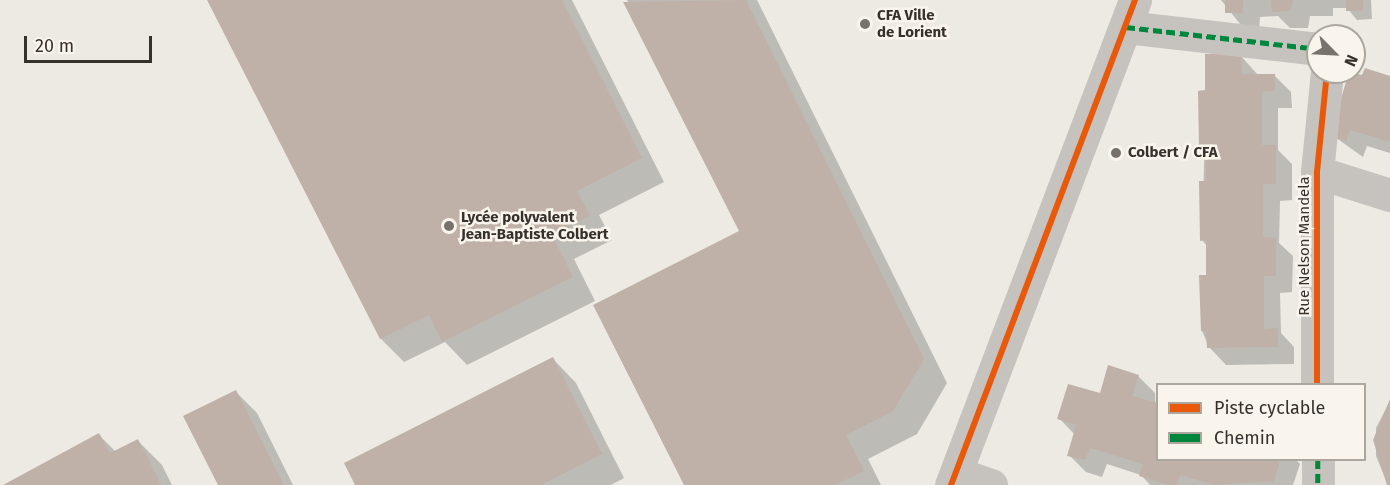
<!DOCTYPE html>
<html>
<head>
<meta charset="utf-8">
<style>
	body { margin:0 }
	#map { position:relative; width:1390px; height:485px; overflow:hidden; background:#edeae4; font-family:"Fira Sans",sans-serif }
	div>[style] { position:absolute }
	.shadow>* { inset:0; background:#0003 }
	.building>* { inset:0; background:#bfb1a7; transform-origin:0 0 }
	.street>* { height:33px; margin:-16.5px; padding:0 16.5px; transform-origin:16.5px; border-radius:16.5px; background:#c6c2bd }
	.quiet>* { height:4.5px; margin-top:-2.25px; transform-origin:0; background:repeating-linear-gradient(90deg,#00873e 0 9px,transparent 0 13.5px) }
	.cycleway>* { height:6px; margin:-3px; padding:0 3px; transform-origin:3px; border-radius:3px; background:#e8590c }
	.dots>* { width:16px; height:16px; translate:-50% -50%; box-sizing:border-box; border:3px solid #f9f5ec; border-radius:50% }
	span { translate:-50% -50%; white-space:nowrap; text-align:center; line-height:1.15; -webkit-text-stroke:5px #f9f5ec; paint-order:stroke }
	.poi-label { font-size:15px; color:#37312b; font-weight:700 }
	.left { translate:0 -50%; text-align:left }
	.street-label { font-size:15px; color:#37312b }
	.legend { position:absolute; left:1156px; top:383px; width:210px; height:78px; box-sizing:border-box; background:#f9f5ec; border:2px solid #aba79f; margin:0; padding:8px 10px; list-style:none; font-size:18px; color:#37312b }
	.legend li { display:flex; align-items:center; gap:12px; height:30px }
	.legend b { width:30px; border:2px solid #aba79f }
	.north { position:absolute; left:1306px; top:24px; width:60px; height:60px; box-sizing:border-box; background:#f9f5ec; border:2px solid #aba79f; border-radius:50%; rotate:114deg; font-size:16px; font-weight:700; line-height:24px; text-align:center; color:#37312b }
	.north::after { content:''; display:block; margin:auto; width:21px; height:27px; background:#77726c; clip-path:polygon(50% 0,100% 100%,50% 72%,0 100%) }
	.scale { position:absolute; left:24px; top:36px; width:128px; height:27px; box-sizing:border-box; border:3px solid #37312b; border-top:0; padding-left:8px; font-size:18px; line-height:21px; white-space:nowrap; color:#37312b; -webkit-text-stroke:4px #f9f5ec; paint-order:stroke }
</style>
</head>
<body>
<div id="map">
	<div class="shadow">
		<i style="clip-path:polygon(208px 0,572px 0,664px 182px,599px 215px,612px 240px,574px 259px,595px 301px,467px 365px,445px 342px,404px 362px,381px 339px)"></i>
		<i style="clip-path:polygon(627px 0,757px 0,947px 383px,917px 434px,868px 459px,881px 485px,686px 485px,741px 232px)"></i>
		<i style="clip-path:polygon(1221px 0,1371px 0,1372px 19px,1357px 20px,1347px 8px,1333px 8px,1333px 16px,1310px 16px,1308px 28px,1290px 28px,1278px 16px,1260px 17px,1259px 29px,1244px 29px)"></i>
		<i style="clip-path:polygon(1241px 56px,1258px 75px,1274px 75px,1291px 92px,1292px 108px,1278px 108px,1278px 150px,1292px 164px,1292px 200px,1280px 201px,1279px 243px,1293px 256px,1292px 292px,1280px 293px,1281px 333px,1294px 347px,1294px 364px,1226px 365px,1209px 347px,1202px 331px,1208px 276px,1207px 246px,1202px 240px,1206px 91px)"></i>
		<i style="clip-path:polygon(1362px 77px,1390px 77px,1390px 153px,1367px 146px,1363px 157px,1332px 135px)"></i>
		<i style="clip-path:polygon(553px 359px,576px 383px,624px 478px,611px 485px,357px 485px)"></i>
		<i style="clip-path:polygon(1138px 376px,1155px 393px,1158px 460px,1296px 460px,1300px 464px,1293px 485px,1150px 485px,1141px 475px,1107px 464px,1102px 477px,1086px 472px,1069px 455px,1075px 435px,1059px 418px)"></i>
		<i style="clip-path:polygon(236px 392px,257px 413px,293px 485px,220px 485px)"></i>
		<i style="clip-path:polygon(1390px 401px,1390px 485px,1388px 485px,1376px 456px,1376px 428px)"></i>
		<i style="clip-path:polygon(99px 435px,116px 452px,138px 441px,162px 465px,172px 485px,5px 485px)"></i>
	</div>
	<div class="building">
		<i style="clip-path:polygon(207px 0,562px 0,642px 158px,577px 191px,590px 216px,552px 235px,573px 277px,442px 342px,429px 315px,380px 339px)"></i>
		<i style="clip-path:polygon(746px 0,924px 359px,893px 411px,846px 435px,864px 471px,835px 485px,684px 485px,593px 305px,739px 231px,623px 2px)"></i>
		<i style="left:1225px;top:0;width:18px;height:13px"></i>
		<i style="clip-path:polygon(1271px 0,1293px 0,1291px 11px,1272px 12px)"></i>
		<i style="left:1346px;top:0;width:17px;height:11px"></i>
		<i style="clip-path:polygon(1205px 54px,1241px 54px,1242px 74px,1275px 74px,1275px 91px,1262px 92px,1262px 145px,1276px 145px,1276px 184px,1263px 184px,1263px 237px,1276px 238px,1276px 276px,1264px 276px,1264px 329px,1278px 328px,1278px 347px,1207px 348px,1206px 331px,1201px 331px,1199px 275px,1206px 275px,1206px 240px,1200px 241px,1199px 181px,1206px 181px,1206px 148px,1199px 149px,1198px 91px,1205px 90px)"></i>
		<i style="clip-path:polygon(1365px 68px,1390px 76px,1390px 142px,1350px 130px,1346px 141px,1330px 135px,1349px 72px,1362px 75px)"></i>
		<i style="clip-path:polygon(553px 357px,602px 454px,541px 485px,355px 485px,344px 463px)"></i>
		<i style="clip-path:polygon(1108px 365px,1139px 375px,1132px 396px,1158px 403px,1158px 460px,1280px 460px,1274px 481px,1213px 485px,1181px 475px,1176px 485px,1169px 485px,1139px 476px,1143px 464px,1090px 448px,1085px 460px,1067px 456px,1076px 425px,1057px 419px,1068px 384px,1100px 393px)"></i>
		<i style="clip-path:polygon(236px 390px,284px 485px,218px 485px,183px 416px)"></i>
		<i style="clip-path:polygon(1390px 399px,1390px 485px,1387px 485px,1373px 440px)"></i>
		<i style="clip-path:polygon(99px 433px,110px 453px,138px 439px,161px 485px,3px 485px)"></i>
	</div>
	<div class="street">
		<i style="left:1126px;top:27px;width:193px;rotate:6.5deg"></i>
		<i style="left:1317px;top:172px;width:77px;rotate:17.5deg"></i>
		<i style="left:1317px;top:384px;width:212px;rotate:-90deg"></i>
		<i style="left:1317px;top:172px;width:100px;rotate:-84.3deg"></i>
		<i style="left:1318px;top:460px;width:25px;rotate:90deg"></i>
		<i style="left:959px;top:474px;width:34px;rotate:19deg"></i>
		<i style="left:951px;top:485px;width:519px;rotate:-69.22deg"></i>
	</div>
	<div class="quiet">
		<i style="left:1126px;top:27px;width:193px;rotate:6.5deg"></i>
		<i style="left:1318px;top:460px;width:25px;rotate:90deg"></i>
	</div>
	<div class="cycleway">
		<i style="left:1317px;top:384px;width:212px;rotate:-90deg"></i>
		<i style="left:1317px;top:172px;width:100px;rotate:-84.3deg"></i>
		<i style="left:951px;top:485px;width:519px;rotate:-69.22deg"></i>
	</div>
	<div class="dots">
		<i style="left:865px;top:24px;background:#77726c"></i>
		<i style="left:1116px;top:153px;background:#77726c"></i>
		<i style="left:449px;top:226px;background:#77726c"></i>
	</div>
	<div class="poi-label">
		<span class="left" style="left:877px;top:24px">CFA Ville<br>de Lorient</span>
		<span class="left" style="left:1128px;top:153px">Colbert / CFA</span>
		<span class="left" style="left:461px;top:226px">Lycée polyvalent<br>Jean-Baptiste Colbert</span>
	</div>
	<div class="street-label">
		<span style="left:1305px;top:246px;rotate:-90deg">Rue Nelson Mandela</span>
	</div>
	<ul class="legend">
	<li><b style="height:8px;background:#e8590c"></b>Piste cyclable</li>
	<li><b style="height:8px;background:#00873e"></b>Chemin</li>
	</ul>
	<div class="north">N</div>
	<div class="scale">20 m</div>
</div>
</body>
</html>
